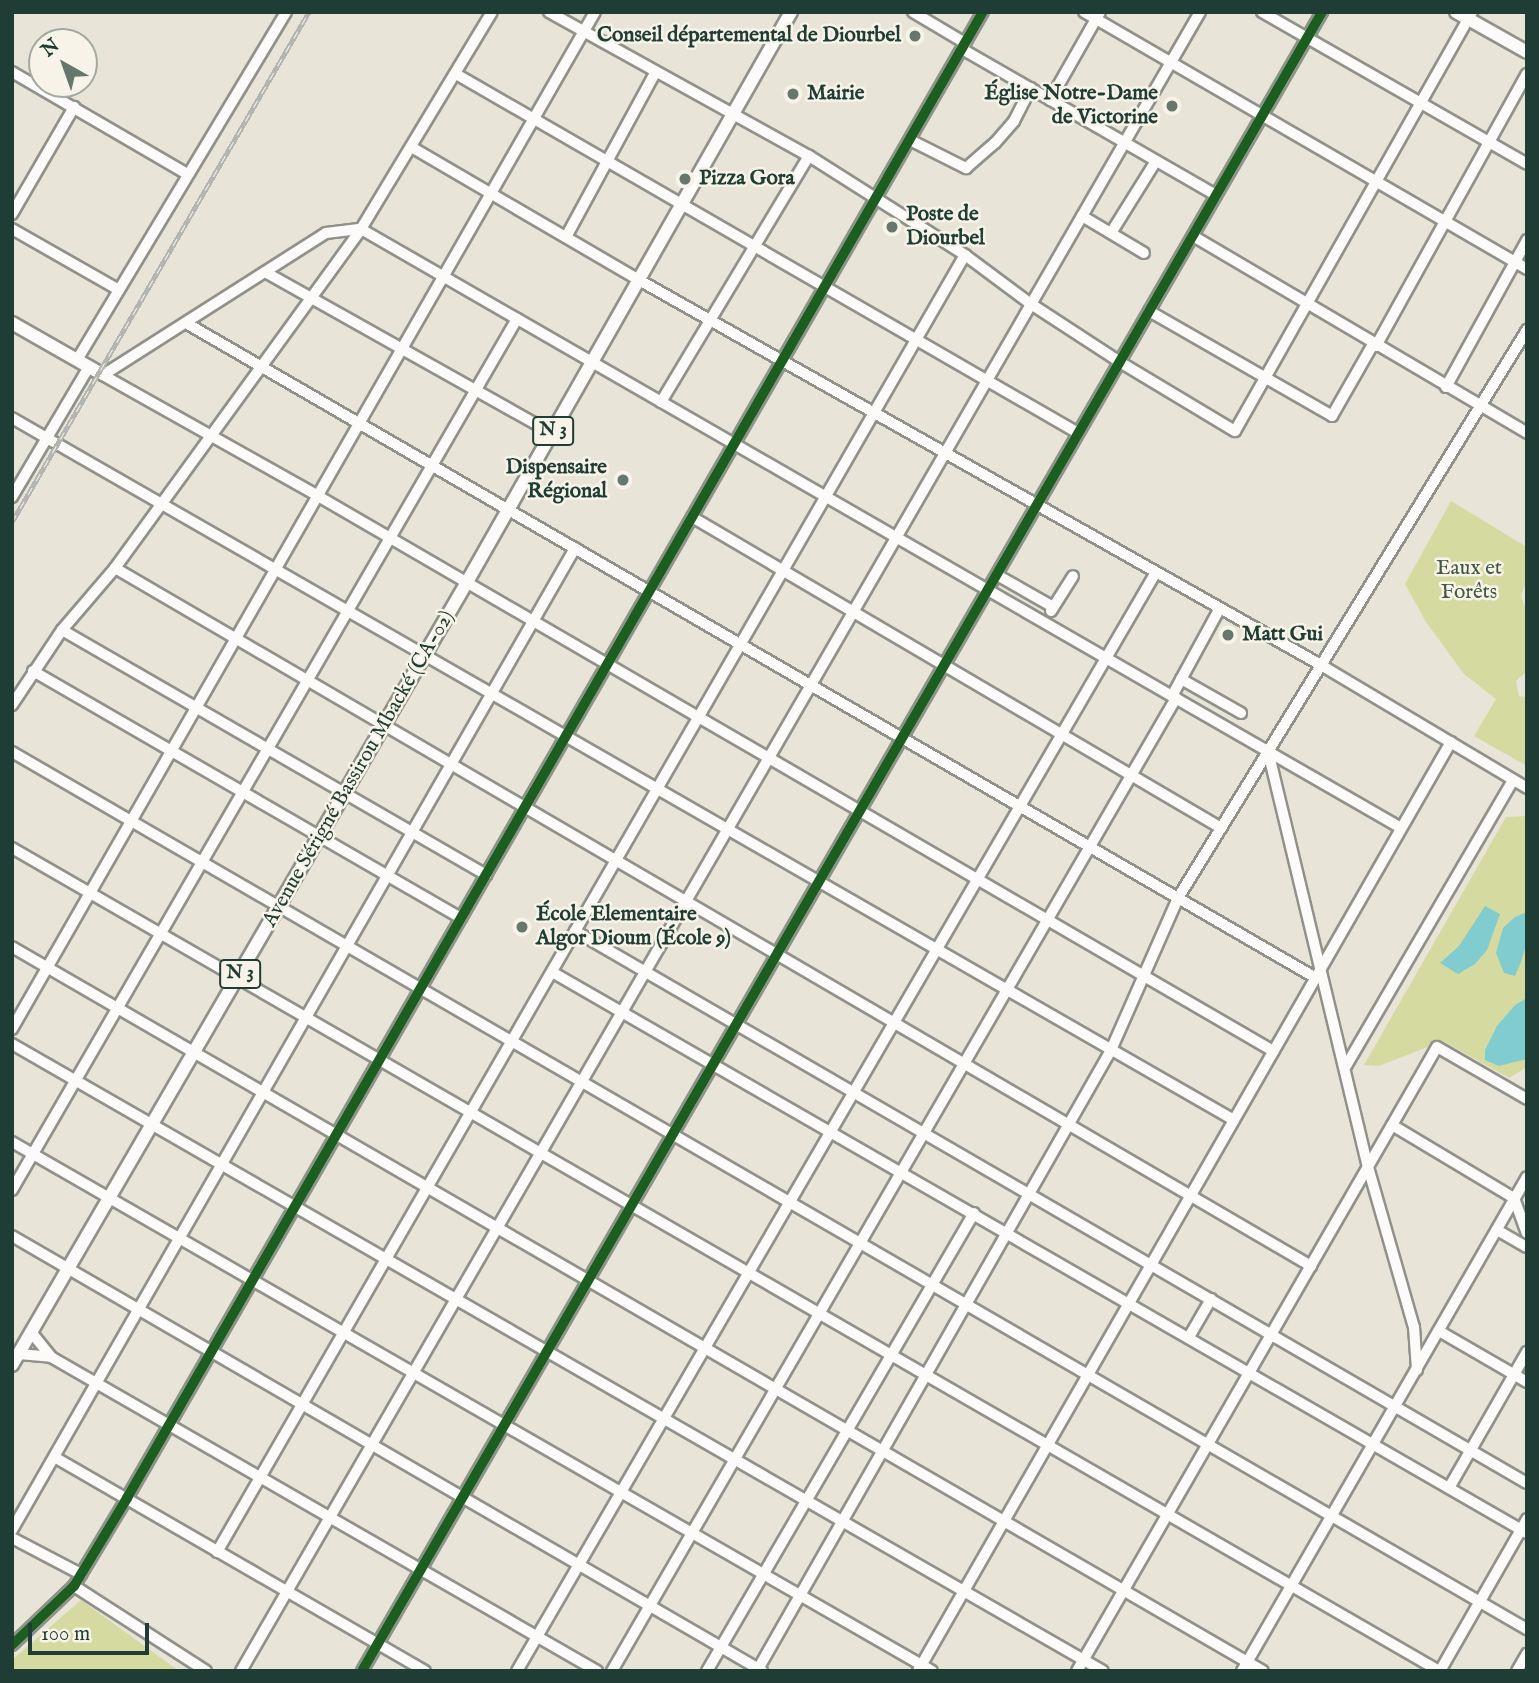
<!DOCTYPE html>
<html>
<head>
<meta charset="utf-8">
<style>
	body { margin:0 }
	#map { position:relative; width:1539px; height:1683px; overflow:hidden; background:#e9e4d8; font-family:"IM FELL English",serif }
	div>[style] { position:absolute }
	.green>* { inset:0; background:#d5daa0 }
	.water>* { inset:0; background:#81ccce }
	.roads { filter:drop-shadow(2px 0 #8f928a) drop-shadow(-2px 0 #8f928a) drop-shadow(0 2px #8f928a) drop-shadow(0 -2px #8f928a) }
	.minor>* { height:10px; margin:-5px; padding:0 5px; transform-origin:5px; border-radius:5px; background:#fcfbf9 }
	.major>* { height:12px; margin:-6px; padding:0 6px; transform-origin:6px; border-radius:6px; background:#fcfbf9 }
	.rail>* { height:5px; margin-top:-2.5px; transform-origin:0; background:repeating-linear-gradient(90deg,#f7f3e8 0 8px,#b3b5b3 0 16px); box-sizing:border-box; border-block:2px solid #b3b5b3 }
	.cycleway>* { height:10px; margin:-5px; padding:0 5px; transform-origin:5px; border-radius:5px; background:#1b5e20 }
	.dots>* { width:19px; height:19px; translate:-50% -50%; box-sizing:border-box; border:4px solid #f7f3e8; border-radius:50% }
	span { translate:-50% -50%; white-space:nowrap; text-align:center; line-height:1.15; -webkit-text-stroke:5px #f7f3e8; paint-order:stroke }
	.shield-label span { padding:2px 5px; background:#f7f3e8; border:2px solid; border-radius:5px; -webkit-text-stroke-width:0 }
	.shield-label { font-size:19px; color:#1f3d34; font-weight:700 }
	.poi-label { font-size:21px; color:#1f3d34; font-weight:700 }
	.right { translate:-100% -50%; text-align:right }
	.left { translate:0 -50%; text-align:left }
	.park-label { font-size:21px; color:#405b41 }
	.street-label { font-size:21px; color:#1f3d34 }
	.frame { position:absolute; inset:0; border:14px solid #1f3d34; pointer-events:none }
	.north { position:absolute; left:28px; top:28px; width:70px; height:70px; box-sizing:border-box; background:#f7f3e8; border:2px solid #a1aaa0; border-radius:50%; rotate:320deg; font-size:19px; font-weight:700; line-height:28px; text-align:center; color:#1f3d34 }
	.north::after { content:''; display:block; margin:auto; width:24px; height:32px; background:#66776d; clip-path:polygon(50% 0,100% 100%,50% 72%,0 100%) }
	.scale { position:absolute; left:28px; top:1623px; width:121px; height:32px; box-sizing:border-box; border:4px solid #1f3d34; border-top:0; padding-left:9px; font-size:21px; line-height:24px; white-space:nowrap; color:#1f3d34; -webkit-text-stroke:5px #f7f3e8; paint-order:stroke }
</style>
</head>
<body>
<div id="map">
	<div class="green">
		<i style="clip-path:polygon(1451px 501px,1527px 547px,1527px 579px,1521px 596px,1527px 613px,1527px 671px,1516px 681px,1519px 696px,1527px 697px,1527px 766px,1474px 736px,1496px 699px,1464px 674px,1426px 622px,1405px 584px)"></i>
		<i style="clip-path:polygon(1527px 816px,1527px 1067px,1509px 1078px,1443px 1041px,1379px 1066px,1364px 1065px,1506px 817px)"></i>
		<i style="clip-path:polygon(81px 1600px,179px 1671px,12px 1671px,12px 1660px)"></i>
	</div>
	<div class="water">
		<i style="clip-path:polygon(1485px 906px,1500px 914px,1487px 950px,1475px 964px,1458px 974px,1440px 963px,1459px 946px)"></i>
		<i style="clip-path:polygon(1527px 912px,1527px 942px,1521px 962px,1515px 976px,1504px 973px,1496px 953px,1503px 928px,1515px 917px)"></i>
		<i style="clip-path:polygon(1527px 998px,1527px 1059px,1499px 1066px,1485px 1060px,1485px 1050px,1497px 1026px,1515px 1005px)"></i>
	</div>
	<div class="roads">
		<div class="minor">
			<i style="left:549px;top:12px;width:297px;rotate:29deg"></i>
			<i style="left:809px;top:156px;width:185px;rotate:32.4deg"></i>
			<i style="left:965px;top:255px;width:82px;rotate:36.6deg"></i>
			<i style="left:1031px;top:304px;width:106px;rotate:33.1deg"></i>
			<i style="left:1120px;top:362px;width:134px;rotate:31deg"></i>
			<i style="left:1235px;top:431px;width:481px;rotate:-60.5deg"></i>
			<i style="left:913px;top:12px;width:61px;rotate:30.8deg"></i>
			<i style="left:1084px;top:12px;width:512px;rotate:30.12deg"></i>
			<i style="left:1262px;top:12px;width:305px;rotate:29.8deg"></i>
			<i style="left:962px;top:49px;width:293px;rotate:29.9deg"></i>
			<i style="left:12px;top:72px;width:203px;rotate:30.2deg"></i>
			<i style="left:456px;top:74px;width:718px;rotate:29.99deg"></i>
			<i style="left:1050px;top:100px;width:101px;rotate:-60.4deg"></i>
			<i style="left:910px;top:140px;width:63px;rotate:26.6deg"></i>
			<i style="left:966px;top:168px;width:38px;rotate:-41deg"></i>
			<i style="left:995px;top:143px;width:29px;rotate:-49deg"></i>
			<i style="left:1014px;top:121px;width:37px;rotate:-63deg"></i>
			<i style="left:413px;top:148px;width:262px;rotate:30.3deg"></i>
			<i style="left:639px;top:280px;width:783px;rotate:29.45deg"></i>
			<i style="left:1321px;top:665px;width:240px;rotate:30.8deg"></i>
			<i style="left:12px;top:214px;width:124px;rotate:-59.9deg"></i>
			<i style="left:1082px;top:216px;width:72px;rotate:30.8deg"></i>
			<i style="left:12px;top:229px;width:123px;rotate:29.7deg"></i>
			<i style="left:1111px;top:233px;width:85px;rotate:-58deg"></i>
			<i style="left:1193px;top:236px;width:388px;rotate:30.5deg"></i>
			<i style="left:566px;top:237px;width:187px;rotate:-61.5deg"></i>
			<i style="left:265px;top:272px;width:329px;rotate:29.3deg"></i>
			<i style="left:1149px;top:311px;width:211px;rotate:29.8deg"></i>
			<i style="left:1332px;top:416px;width:83px;rotate:-60.3deg"></i>
			<i style="left:186px;top:323px;width:1306px;rotate:30.1deg"></i>
			<i style="left:1376px;top:346px;width:311px;rotate:-61deg"></i>
			<i style="left:77px;top:360px;width:406px;rotate:-59deg"></i>
			<i style="left:101px;top:374px;width:249px;rotate:29.3deg"></i>
			<i style="left:318px;top:496px;width:1105px;rotate:30.16deg"></i>
			<i style="left:103px;top:375px;width:264px;rotate:-32.5deg"></i>
			<i style="left:326px;top:233px;width:35px;rotate:-7deg"></i>
			<i style="left:361px;top:229px;width:1200px;rotate:29.94deg"></i>
			<i style="left:1446px;top:387px;width:168px;rotate:-61.1deg"></i>
			<i style="left:661px;top:402px;width:287px;rotate:-59deg"></i>
			<i style="left:12px;top:418px;width:1409px;rotate:29.88deg"></i>
			<i style="left:12px;top:497px;width:151px;rotate:-59.4deg"></i>
			<i style="left:692px;top:517px;width:614px;rotate:30.45deg"></i>
			<i style="left:115px;top:568px;width:1385px;rotate:30.27deg"></i>
			<i style="left:997px;top:575px;width:64px;rotate:29.7deg"></i>
			<i style="left:1051px;top:611px;width:41px;rotate:-57.8deg"></i>
			<i style="left:62px;top:630px;width:490px;rotate:30deg"></i>
			<i style="left:33px;top:671px;width:494px;rotate:30deg"></i>
			<i style="left:1181px;top:679px;width:69px;rotate:29.5deg"></i>
			<i style="left:1172px;top:696px;width:100px;rotate:-61.4deg"></i>
			<i style="left:12px;top:705px;width:90px;rotate:-56.3deg"></i>
			<i style="left:62px;top:630px;width:82px;rotate:-49.5deg"></i>
			<i style="left:115px;top:568px;width:419px;rotate:-54deg"></i>
			<i style="left:361px;top:229px;width:253px;rotate:-58.9deg"></i>
			<i style="left:1268px;top:751px;width:428px;rotate:76.5deg"></i>
			<i style="left:1368px;top:1167px;width:166px;rotate:74deg"></i>
			<i style="left:1414px;top:1327px;width:43px;rotate:86deg"></i>
			<i style="left:12px;top:752px;width:1751px;rotate:30.07deg"></i>
			<i style="left:12px;top:848px;width:1647px;rotate:29.97deg"></i>
			<i style="left:575px;top:931px;width:1100px;rotate:30.11deg"></i>
			<i style="left:12px;top:947px;width:1445px;rotate:30.06deg"></i>
			<i style="left:552px;top:972px;width:1125px;rotate:29.92deg"></i>
			<i style="left:12px;top:1029px;width:1172px;rotate:-60.18deg"></i>
			<i style="left:12px;top:1044px;width:1258px;rotate:29.89deg"></i>
			<i style="left:1346px;top:1066px;width:331px;rotate:-59.7deg"></i>
			<i style="left:1392px;top:1125px;width:142px;rotate:30.9deg"></i>
			<i style="left:1514px;top:1198px;width:37px;rotate:70deg"></i>
			<i style="left:12px;top:1142px;width:1061px;rotate:29.9deg"></i>
			<i style="left:12px;top:1190px;width:1007px;rotate:-59.9deg"></i>
			<i style="left:1497px;top:1230px;width:34px;rotate:30deg"></i>
			<i style="left:12px;top:1236px;width:867px;rotate:30.11deg"></i>
			<i style="left:1439px;top:1331px;width:102px;rotate:30.1deg"></i>
			<i style="left:31px;top:1332px;width:32px;rotate:51deg"></i>
			<i style="left:51px;top:1357px;width:630px;rotate:29.9deg"></i>
			<i style="left:1189px;top:1337px;width:44px;rotate:-59.9deg"></i>
			<i style="left:19px;top:1354px;width:32px;rotate:5deg"></i>
			<i style="left:56px;top:1458px;width:426px;rotate:30deg"></i>
			<i style="left:1449px;top:1488px;width:157px;rotate:-60.2deg"></i>
			<i style="left:12px;top:1530px;width:1132px;rotate:-60.17deg"></i>
			<i style="left:12px;top:1538px;width:78px;rotate:27.6deg"></i>
			<i style="left:217px;top:1552px;width:1497px;rotate:-60.03deg"></i>
			<i style="left:74px;top:1586px;width:157px;rotate:32.8deg"></i>
			<i style="left:12px;top:1645px;width:86px;rotate:-43.6deg"></i>
			<i style="left:74px;top:1586px;width:103px;rotate:-58.9deg"></i>
			<i style="left:127px;top:1498px;width:1715px;rotate:-60.06deg"></i>
			<i style="left:241px;top:1671px;width:1916px;rotate:-59.97deg"></i>
			<i style="left:362px;top:1671px;width:1917px;rotate:-59.94deg"></i>
			<i style="left:517px;top:1671px;width:1271px;rotate:-59.82deg"></i>
			<i style="left:612px;top:1671px;width:1125px;rotate:-59.9deg"></i>
			<i style="left:707px;top:1671px;width:530px;rotate:-59.76deg"></i>
			<i style="left:757px;top:1671px;width:715px;rotate:-60.31deg"></i>
			<i style="left:1111px;top:1050px;width:166px;rotate:-66.2deg"></i>
			<i style="left:1178px;top:898px;width:667px;rotate:-58.43deg"></i>
			<i style="left:918px;top:1671px;width:1071px;rotate:-60.16deg"></i>
			<i style="left:1077px;top:1671px;width:720px;rotate:-60.02deg"></i>
			<i style="left:1437px;top:1047px;width:104px;rotate:30deg"></i>
			<i style="left:1242px;top:1671px;width:570px;rotate:-60.02deg"></i>
			<i style="left:1440px;top:1671px;width:175px;rotate:-60.2deg"></i>
			<i style="left:1517px;top:1671px;width:20px;rotate:-60deg"></i>
		</div>
		<div class="major">
			<i style="left:1456px;top:12px;width:81px;rotate:29.4deg"></i>
			<i style="left:12px;top:323px;width:99px;rotate:29.7deg"></i>
			<i style="left:12px;top:1365px;width:906px;rotate:-59.84deg"></i>
			<i style="left:467px;top:582px;width:656px;rotate:-60.39deg"></i>
		</div>
	</div>
	<div class="rail">
		<i style="left:12px;top:522px;width:590px;rotate:-59.79deg"></i>
	</div>
	<div class="cycleway">
		<i style="left:12px;top:1645px;width:86px;rotate:-43.6deg"></i>
		<i style="left:74px;top:1586px;width:103px;rotate:-58.9deg"></i>
		<i style="left:127px;top:1498px;width:1715px;rotate:-60.06deg"></i>
		<i style="left:362px;top:1671px;width:1917px;rotate:-59.94deg"></i>
	</div>
	<div class="dots">
		<i style="left:915px;top:36px;background:#66776d"></i>
		<i style="left:793px;top:94px;background:#66776d"></i>
		<i style="left:1172px;top:106px;background:#66776d"></i>
		<i style="left:685px;top:179px;background:#66776d"></i>
		<i style="left:892px;top:227px;background:#66776d"></i>
		<i style="left:623px;top:480px;background:#66776d"></i>
		<i style="left:1228px;top:635px;background:#66776d"></i>
		<i style="left:522px;top:927px;background:#66776d"></i>
	</div>
	<div class="shield-label">
		<span style="left:553px;top:431px">N 3</span>
		<span style="left:240px;top:974px">N 3</span>
	</div>
	<div class="poi-label">
		<span class="right" style="left:901px;top:36px">Conseil départemental de Diourbel</span>
		<span class="left" style="left:807px;top:94px">Mairie</span>
		<span class="right" style="left:1158px;top:106px">Église Notre-Dame<br>de Victorine</span>
		<span class="left" style="left:699px;top:179px">Pizza Gora</span>
		<span class="left" style="left:906px;top:227px">Poste de<br>Diourbel</span>
		<span class="right" style="left:607px;top:480px">Dispensaire<br>Régional</span>
		<span class="left" style="left:1242px;top:635px">Matt Gui</span>
		<span class="left" style="left:536px;top:927px">École Elementaire<br>Algor Dioum (École 9)</span>
	</div>
	<div class="park-label">
		<span style="left:1469px;top:581px">Eaux et<br>Forêts</span>
	</div>
	<div class="street-label">
		<span style="left:359px;top:769px;rotate:-60deg">Avenue Sérigné Bassirou Mbacké (CA-02)</span>
	</div>
	<div class="frame"></div>
	<div class="north">N</div>
	<div class="scale">100 m</div>
</div>
</body>
</html>
